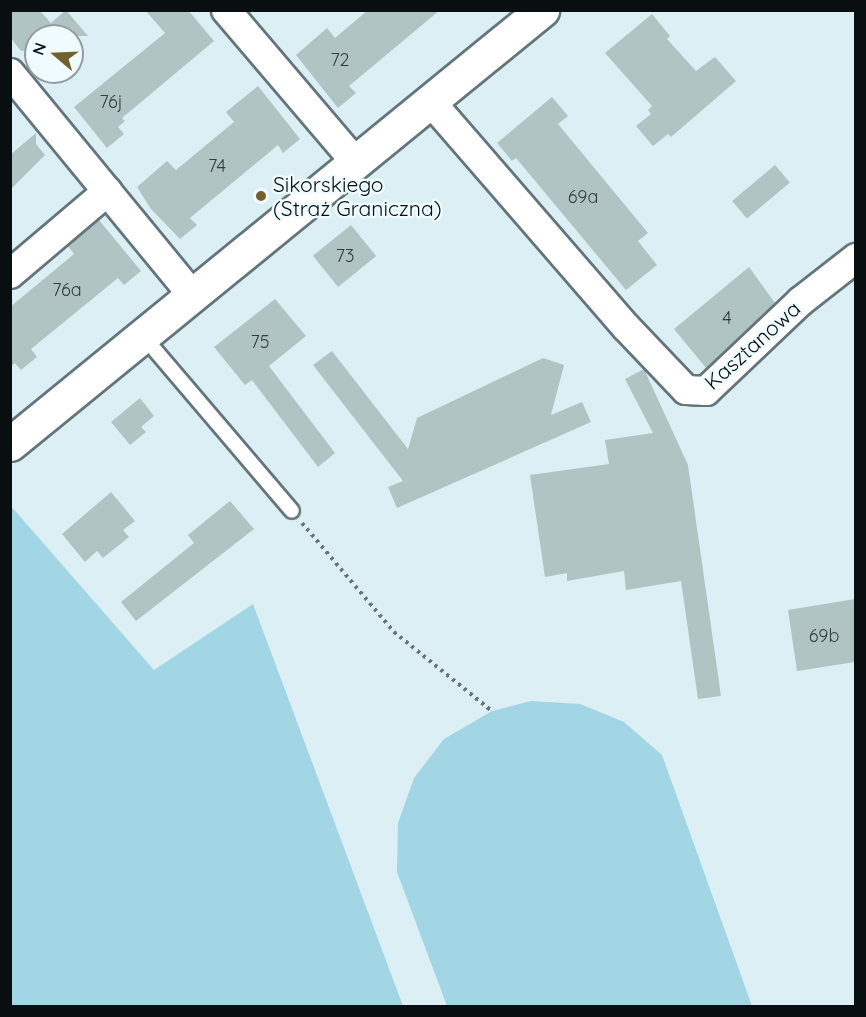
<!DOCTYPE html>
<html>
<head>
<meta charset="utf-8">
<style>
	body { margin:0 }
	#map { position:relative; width:866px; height:1017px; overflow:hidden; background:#dbeff5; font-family:Quicksand,sans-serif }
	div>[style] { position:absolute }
	.green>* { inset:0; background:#a2d6e4 }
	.building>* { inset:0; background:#b0c5c3; transform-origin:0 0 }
	.path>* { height:4px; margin-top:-2px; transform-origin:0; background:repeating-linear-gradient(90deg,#687578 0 3px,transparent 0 7.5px) }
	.roads { filter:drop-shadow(2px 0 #63757b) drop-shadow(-2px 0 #63757b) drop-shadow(0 2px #63757b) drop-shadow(0 -2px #63757b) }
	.lane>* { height:14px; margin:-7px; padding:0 7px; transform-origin:7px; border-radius:7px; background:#fff }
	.street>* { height:28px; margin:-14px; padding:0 14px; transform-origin:14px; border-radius:14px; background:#fff }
	.secondary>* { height:33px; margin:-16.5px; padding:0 16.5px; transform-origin:16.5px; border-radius:16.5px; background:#fff }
	.dots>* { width:16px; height:16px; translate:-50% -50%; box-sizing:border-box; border:3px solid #effbff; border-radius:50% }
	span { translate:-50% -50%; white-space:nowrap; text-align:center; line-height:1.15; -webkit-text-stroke:5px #effbff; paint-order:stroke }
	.number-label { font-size:18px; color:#333c3e }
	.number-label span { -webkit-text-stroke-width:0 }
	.poi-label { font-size:21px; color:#090f11 }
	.left { translate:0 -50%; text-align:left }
	.street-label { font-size:21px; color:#090f11 }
	.frame { position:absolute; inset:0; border:12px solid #090f11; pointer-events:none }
	.north { position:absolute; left:24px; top:24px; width:60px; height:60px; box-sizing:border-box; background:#effbff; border:2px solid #939da0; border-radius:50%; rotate:289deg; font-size:16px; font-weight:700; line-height:24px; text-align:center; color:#090f11 }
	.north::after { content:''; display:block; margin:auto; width:21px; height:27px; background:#72602e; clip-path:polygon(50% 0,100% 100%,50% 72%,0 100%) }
</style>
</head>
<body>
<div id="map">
	<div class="green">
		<i style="clip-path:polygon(10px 505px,154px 670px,253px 604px,403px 1006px,11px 1006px)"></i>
		<i style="clip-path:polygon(531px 701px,580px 704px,624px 722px,662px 755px,752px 1006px,447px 1006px,397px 872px,398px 823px,414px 778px,444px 739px,492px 711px)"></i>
	</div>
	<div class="building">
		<i style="clip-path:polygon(66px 10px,88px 36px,36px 36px,36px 49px,21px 51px,10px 37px,10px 11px,40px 11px,51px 23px)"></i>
		<i style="clip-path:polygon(145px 10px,188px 10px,214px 41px,122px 118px,125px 121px,118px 127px,124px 134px,107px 148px,74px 107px,165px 33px)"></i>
		<i style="clip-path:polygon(368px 10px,440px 10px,349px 86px,356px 93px,338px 108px,296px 55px,327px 28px,335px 38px)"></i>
		<i style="clip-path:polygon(652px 14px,670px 36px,667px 39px,696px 71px,715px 57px,736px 81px,671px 137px,668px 134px,653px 146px,636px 126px,651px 114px,648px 110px,652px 106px,605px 53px)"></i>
		<i style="clip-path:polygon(258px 86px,300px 139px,283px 153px,278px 145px,190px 218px,197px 225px,180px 239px,151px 209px,137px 187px,167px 161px,176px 170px,234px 122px,226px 112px)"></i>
		<i style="clip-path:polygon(552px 97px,568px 116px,558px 124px,648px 233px,638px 241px,657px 265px,626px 290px,516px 158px,512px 161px,497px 143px)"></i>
		<i style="clip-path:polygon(36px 133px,36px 144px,45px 155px,10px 190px,10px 155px)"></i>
		<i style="left:775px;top:165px;width:23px;height:56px;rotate:50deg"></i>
		<i style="clip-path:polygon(99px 220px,141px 271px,124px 285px,118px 278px,31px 349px,37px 357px,21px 370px,15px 363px,10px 367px,10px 307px,74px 254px,68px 246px)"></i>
		<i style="left:351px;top:225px;width:40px;height:49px;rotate:51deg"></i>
		<i style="clip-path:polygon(749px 267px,775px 303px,706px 368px,674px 329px)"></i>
		<i style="clip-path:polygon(275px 299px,306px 336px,269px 366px,335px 453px,318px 467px,252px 380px,245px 385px,214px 347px)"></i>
		<i style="clip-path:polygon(332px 351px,408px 449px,417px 418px,543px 358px,564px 365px,551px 415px,582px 402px,591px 422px,397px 508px,388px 487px,403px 481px,313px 365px)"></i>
		<i style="clip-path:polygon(644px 369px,688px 465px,721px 696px,698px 699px,681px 581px,626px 590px,624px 571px,567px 581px,567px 573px,545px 577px,530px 475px,609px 464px,605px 440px,653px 433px,625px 379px)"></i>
		<i style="clip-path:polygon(140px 398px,154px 416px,141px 427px,146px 432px,130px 445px,111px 422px)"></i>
		<i style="clip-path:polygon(111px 492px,135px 521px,123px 530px,129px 537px,103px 558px,97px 551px,85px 562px,62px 534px)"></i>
		<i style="clip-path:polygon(230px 501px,254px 529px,136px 621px,121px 602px,194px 543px,188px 535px)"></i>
		<i style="clip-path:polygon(855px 599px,855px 662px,797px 671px,788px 610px)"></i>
	</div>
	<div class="path">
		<i style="left:302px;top:523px;width:143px;rotate:49.8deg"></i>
		<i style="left:394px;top:632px;width:126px;rotate:38.9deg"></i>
	</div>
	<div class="roads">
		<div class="lane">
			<i style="left:144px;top:337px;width:228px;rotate:49.6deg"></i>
		</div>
		<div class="street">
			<i style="left:226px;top:10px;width:201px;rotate:49.6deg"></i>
			<i style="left:10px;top:73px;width:288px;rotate:50.6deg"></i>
			<i style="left:431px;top:102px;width:298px;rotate:49.1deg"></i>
			<i style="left:626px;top:327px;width:87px;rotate:46.4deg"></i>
			<i style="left:686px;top:390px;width:20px;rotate:3deg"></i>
			<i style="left:706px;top:391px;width:131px;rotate:-43.5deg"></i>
			<i style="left:801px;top:301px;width:70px;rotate:-38deg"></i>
			<i style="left:10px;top:274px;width:128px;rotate:-40.3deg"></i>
		</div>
		<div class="secondary">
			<i style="left:10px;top:444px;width:687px;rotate:-39.21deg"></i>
		</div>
	</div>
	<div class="dots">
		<i style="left:261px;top:196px;background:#72602e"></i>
	</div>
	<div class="number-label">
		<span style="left:340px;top:60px">72</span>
		<span style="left:111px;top:102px">76j</span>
		<span style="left:217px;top:166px">74</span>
		<span style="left:583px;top:197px">69a</span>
		<span style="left:345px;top:256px">73</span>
		<span style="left:67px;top:290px">76a</span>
		<span style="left:727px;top:318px">4</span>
		<span style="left:260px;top:342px">75</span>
		<span style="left:824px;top:636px">69b</span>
	</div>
	<div class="poi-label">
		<span class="left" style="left:273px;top:196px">Sikorskiego<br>(Straż Graniczna)</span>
	</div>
	<div class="street-label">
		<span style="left:752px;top:345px;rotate:-42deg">Kasztanowa</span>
	</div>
	<div class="frame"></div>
	<div class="north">N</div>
</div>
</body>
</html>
